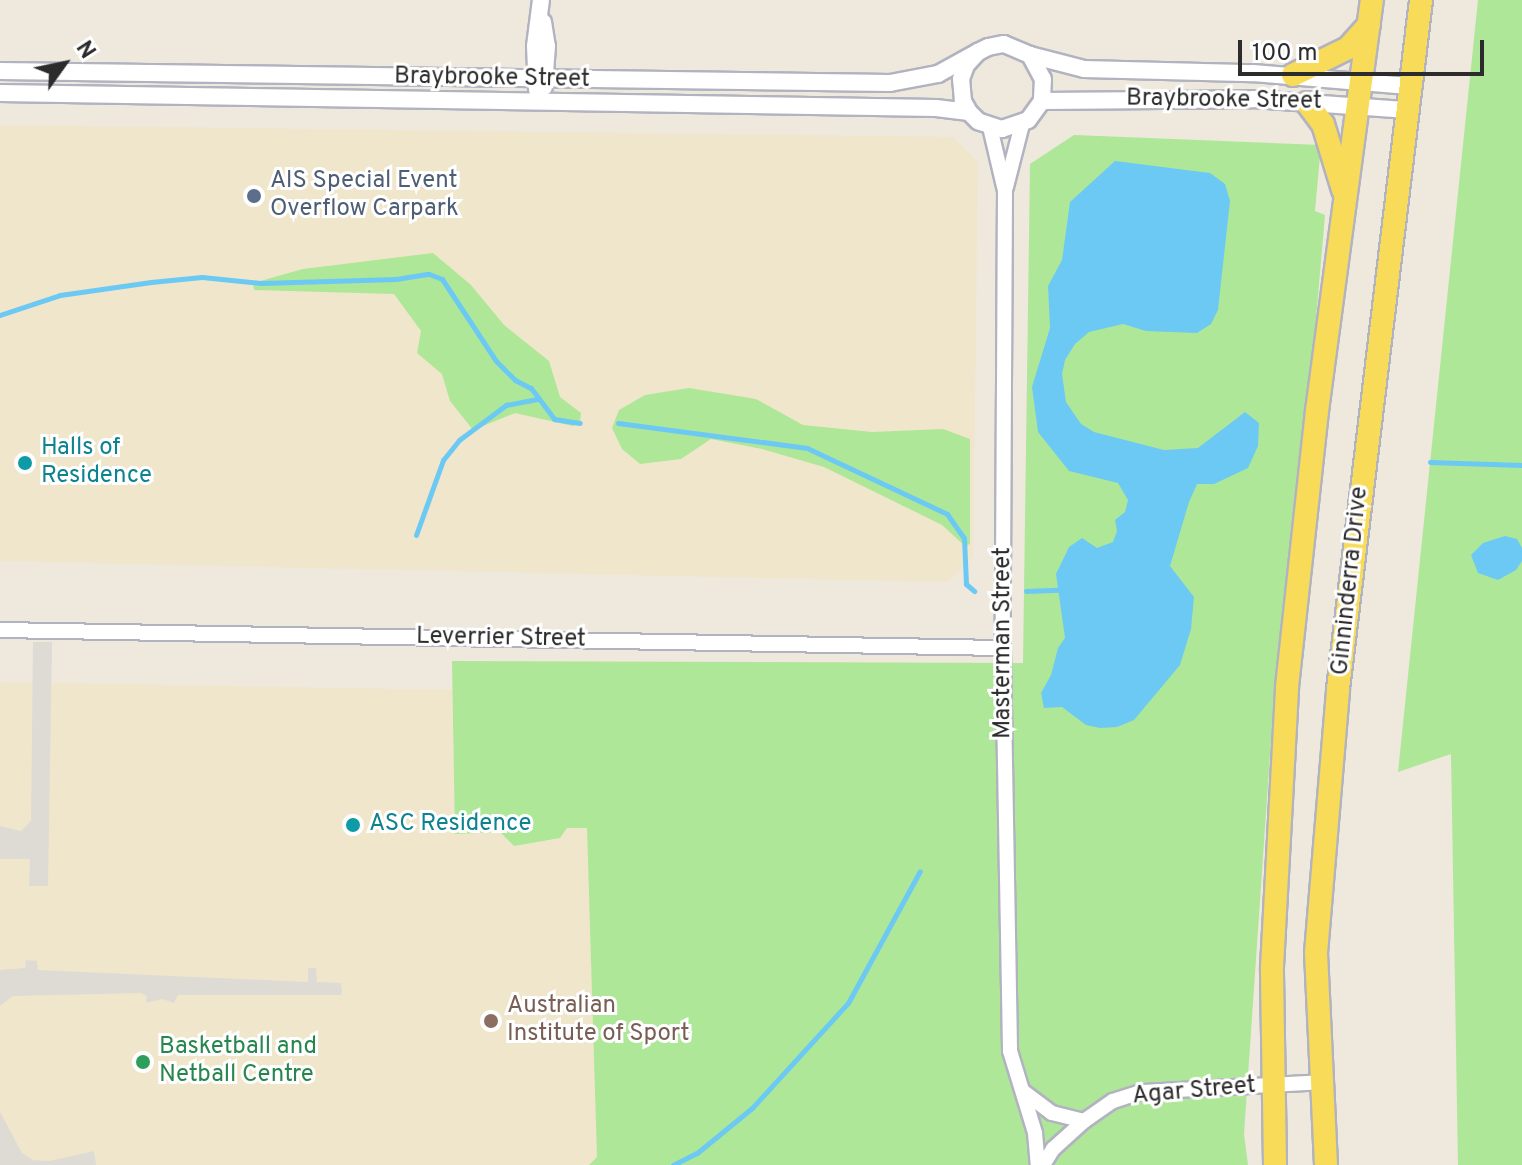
<!DOCTYPE html>
<html>
<head>
<meta charset="utf-8">
<style>
	body { margin:0 }
	#map { position:relative; width:1522px; height:1165px; overflow:hidden; background:#eee8dd; font-family:Overpass,sans-serif }
	div>[style] { position:absolute }
	.education>* { inset:0; background:#f0e6cc; transform-origin:0 0 }
	.green>* { inset:0; background:#aee798 }
	.plaza>* { inset:0; background:#dedbd5 }
	.water>* { inset:0; background:#6cc9f4 }
	.stream>* { height:5px; margin:-2.5px; padding:0 2.5px; transform-origin:2.5px; border-radius:2.5px; background:#6cc9f4 }
	.roads { filter:drop-shadow(2px 0 #b2b3c0) drop-shadow(-2px 0 #b2b3c0) drop-shadow(0 2px #b2b3c0) drop-shadow(0 -2px #b2b3c0) }
	.minor>* { height:14px; margin:-7px; padding:0 7px; transform-origin:7px; border-radius:7px; background:#fff }
	.tertiary>* { height:16px; margin:-8px; padding:0 8px; transform-origin:8px; border-radius:8px; background:#fff }
	.primary>* { height:22px; margin:-11px; padding:0 11px; transform-origin:11px; border-radius:11px; background:#f7db59 }
	.dots>* { width:22px; height:22px; translate:-50% -50%; box-sizing:border-box; border:4px solid #fff; border-radius:50% }
	span { translate:-50% -50%; white-space:nowrap; text-align:center; line-height:1.15; -webkit-text-stroke:6px #fff; paint-order:stroke }
	.street-label { font-size:24px; color:#2c2c2c }
	.service-label { font-size:24px; color:#4e5e75 }
	.left { translate:0 -50%; text-align:left }
	.culture-label { font-size:24px; color:#0d838f }
	.education-label { font-size:24px; color:#785e54 }
	.leisure-label { font-size:24px; color:#27864d }
	.north { position:absolute; left:24px; top:24px; width:80px; height:80px; -webkit-text-stroke:6px #fff; paint-order:stroke; rotate:57deg; font-size:22px; font-weight:700; line-height:32px; text-align:center; color:#2c2c2c }
	.north::after { content:''; display:block; margin:auto; width:28px; height:36px; background:#2c2c2c; clip-path:polygon(50% 0,100% 100%,50% 72%,0 100%) }
	.scale { position:absolute; left:1238px; top:40px; width:246px; height:36px; box-sizing:border-box; border:4px solid #2c2c2c; border-top:0; padding-left:10px; font-size:24px; line-height:28px; white-space:nowrap; color:#2c2c2c; -webkit-text-stroke:6px #fff; paint-order:stroke }
</style>
</head>
<body>
<div id="map">
	<div class="education">
		<i style="clip-path:polygon(0 125px,953px 137px,978px 162px,973px 557px,948px 582px,0 561px)"></i>
		<i style="left:0;top:682px;width:947px;height:483px;rotate:1deg"></i>
	</div>
	<div class="green">
		<i style="clip-path:polygon(1478px 0,1522px 0,1522px 1165px,1458px 1165px,1451px 754px,1398px 772px)"></i>
		<i style="clip-path:polygon(1074px 135px,1321px 145px,1315px 211px,1325px 215px,1306px 434px,1275px 682px,1244px 1134px,1248px 1165px,589px 1165px,597px 1157px,587px 828px,567px 828px,560px 838px,514px 846px,500px 832px,455px 834px,452px 661px,1023px 663px,1030px 164px)"></i>
		<i style="clip-path:polygon(433px 253px,471px 285px,504px 325px,549px 361px,560px 397px,581px 413px,580px 423px,573px 426px,515px 413px,473px 430px,450px 401px,442px 374px,417px 353px,421px 331px,394px 294px,254px 290px,253px 283px,303px 269px)"></i>
		<i style="clip-path:polygon(689px 388px,756px 399px,803px 425px,872px 432px,943px 429px,970px 439px,970px 544px,965px 546px,942px 525px,824px 467px,762px 449px,711px 439px,681px 459px,640px 464px,622px 449px,612px 428px,619px 410px,645px 395px)"></i>
	</div>
	<div class="plaza">
		<i style="clip-path:polygon(33px 642px,52px 642px,48px 886px,29px 886px,30px 859px,0 859px,0 826px,21px 831px,31px 821px)"></i>
		<i style="clip-path:polygon(26px 960px,37px 961px,38px 970px,308px 982px,308px 968px,316px 968px,317px 982px,341px 983px,342px 992px,341px 995px,178px 995px,174px 1003px,162px 999px,146px 1003px,147px 996px,141px 993px,13px 996px,0 1006px,0 970px,25px 968px)"></i>
		<i style="clip-path:polygon(0 1112px,22px 1153px,33px 1160px,49px 1161px,94px 1151px,96px 1165px,0 1165px)"></i>
	</div>
	<div class="water">
		<i style="clip-path:polygon(1115px 161px,1210px 173px,1225px 184px,1230px 201px,1218px 310px,1211px 324px,1197px 333px,1146px 331px,1123px 324px,1089px 332px,1075px 344px,1065px 360px,1062px 374px,1066px 402px,1081px 424px,1094px 432px,1164px 450px,1198px 448px,1245px 412px,1259px 423px,1258px 446px,1248px 468px,1214px 484px,1197px 484px,1189px 502px,1170px 566px,1194px 597px,1191px 629px,1180px 665px,1134px 720px,1117px 727px,1100px 728px,1086px 725px,1062px 707px,1044px 708px,1041px 693px,1051px 675px,1058px 648px,1065px 638px,1056px 574px,1069px 547px,1082px 538px,1097px 548px,1113px 542px,1117px 531px,1115px 520px,1125px 512px,1128px 500px,1118px 483px,1069px 471px,1038px 432px,1032px 387px,1050px 328px,1048px 286px,1062px 260px,1070px 202px)"></i>
		<i style="clip-path:polygon(1505px 536px,1517px 539px,1522px 548px,1522px 561px,1516px 570px,1498px 580px,1478px 573px,1471px 555px,1483px 543px)"></i>
	</div>
	<div class="stream">
		<i style="left:0;top:315px;width:63px;rotate:-18.4deg"></i>
		<i style="left:60px;top:295px;width:92px;rotate:-8.1deg"></i>
		<i style="left:151px;top:282px;width:51px;rotate:-5.6deg"></i>
		<i style="left:202px;top:277px;width:59px;rotate:5.8deg"></i>
		<i style="left:261px;top:283px;width:135px;rotate:-1.7deg"></i>
		<i style="left:396px;top:279px;width:33px;rotate:-9deg"></i>
		<i style="left:429px;top:274px;width:14px;rotate:21deg"></i>
		<i style="left:442px;top:279px;width:98px;rotate:56.6deg"></i>
		<i style="left:496px;top:361px;width:27px;rotate:45deg"></i>
		<i style="left:515px;top:380px;width:18px;rotate:27deg"></i>
		<i style="left:531px;top:388px;width:39px;rotate:53deg"></i>
		<i style="left:554px;top:419px;width:26px;rotate:9deg"></i>
		<i style="left:618px;top:423px;width:191px;rotate:7.5deg"></i>
		<i style="left:807px;top:448px;width:155px;rotate:25.2deg"></i>
		<i style="left:947px;top:514px;width:29px;rotate:55deg"></i>
		<i style="left:964px;top:538px;width:46px;rotate:87.5deg"></i>
		<i style="left:966px;top:584px;width:11px;rotate:41deg"></i>
		<i style="left:1430px;top:462px;width:92px;rotate:1.9deg"></i>
		<i style="left:416px;top:535px;width:80px;rotate:-70.2deg"></i>
		<i style="left:443px;top:460px;width:26px;rotate:-51deg"></i>
		<i style="left:459px;top:440px;width:59px;rotate:-36.7deg"></i>
		<i style="left:506px;top:405px;width:33px;rotate:-11deg"></i>
		<i style="left:1026px;top:591px;width:33px;rotate:-2deg"></i>
		<i style="left:673px;top:1165px;width:27px;rotate:-27deg"></i>
		<i style="left:697px;top:1153px;width:71px;rotate:-39.3deg"></i>
		<i style="left:752px;top:1108px;width:142px;rotate:-47.6deg"></i>
		<i style="left:848px;top:1003px;width:150px;rotate:-61.4deg"></i>
	</div>
	<div class="roads">
		<div class="minor">
			<i style="left:990px;top:127px;width:66px;rotate:76.8deg"></i>
			<i style="left:1005px;top:191px;width:457px;rotate:90.3deg"></i>
			<i style="left:1003px;top:648px;width:403px;rotate:89deg"></i>
			<i style="left:1010px;top:1051px;width:86px;rotate:73deg"></i>
			<i style="left:1035px;top:1133px;width:32px;rotate:85deg"></i>
			<i style="left:1006px;top:187px;width:65px;rotate:-75.7deg"></i>
			<i style="left:0;top:630px;width:1003px;rotate:1.03deg"></i>
			<i style="left:1024px;top:1092px;width:35px;rotate:37deg"></i>
			<i style="left:1052px;top:1113px;width:33px;rotate:14deg"></i>
			<i style="left:1043px;top:1165px;width:19px;rotate:-58deg"></i>
			<i style="left:1053px;top:1149px;width:42px;rotate:-42.1deg"></i>
			<i style="left:1084px;top:1121px;width:35px;rotate:-35deg"></i>
			<i style="left:1113px;top:1101px;width:29px;rotate:-18deg"></i>
			<i style="left:1141px;top:1092px;width:182px;rotate:-3.1deg"></i>
		</div>
		<div class="tertiary">
			<i style="left:543px;top:22px;width:24px;rotate:81deg"></i>
			<i style="left:547px;top:46px;width:41px;rotate:94.2deg"></i>
			<i style="left:1030px;top:55px;width:56px;rotate:14.5deg"></i>
			<i style="left:1084px;top:69px;width:169px;rotate:1.4deg"></i>
			<i style="left:1253px;top:73px;width:156px;rotate:4.8deg"></i>
			<i style="left:0;top:71px;width:890px;rotate:0.77deg"></i>
			<i style="left:890px;top:83px;width:49px;rotate:-10.6deg"></i>
			<i style="left:938px;top:74px;width:46px;rotate:-28.8deg"></i>
			<i style="left:978px;top:52px;width:11px;rotate:-27deg"></i>
			<i style="left:988px;top:47px;width:16px;rotate:-11deg"></i>
			<i style="left:1004px;top:44px;width:28px;rotate:23deg"></i>
			<i style="left:1030px;top:55px;width:27px;rotate:62deg"></i>
			<i style="left:1043px;top:79px;width:22px;rotate:93deg"></i>
			<i style="left:1042px;top:101px;width:24px;rotate:126deg"></i>
			<i style="left:1028px;top:120px;width:28px;rotate:161deg"></i>
			<i style="left:1002px;top:129px;width:25px;rotate:-162deg"></i>
			<i style="left:978px;top:121px;width:13px;rotate:-135deg"></i>
			<i style="left:969px;top:112px;width:13px;rotate:-119deg"></i>
			<i style="left:963px;top:101px;width:22px;rotate:-95deg"></i>
			<i style="left:961px;top:79px;width:15px;rotate:-70deg"></i>
			<i style="left:966px;top:65px;width:18px;rotate:-47deg"></i>
			<i style="left:537px;top:90px;width:44px;rotate:-92.6deg"></i>
			<i style="left:535px;top:46px;width:46px;rotate:-82.6deg"></i>
			<i style="left:0;top:93px;width:936px;rotate:0.92deg"></i>
			<i style="left:936px;top:108px;width:33px;rotate:7deg"></i>
			<i style="left:1042px;top:101px;width:211px;rotate:-0.5deg"></i>
			<i style="left:1253px;top:99px;width:152px;rotate:4.1deg"></i>
		</div>
		<div class="primary">
			<i style="left:1293px;top:75px;width:61px;rotate:-26.1deg"></i>
			<i style="left:1348px;top:48px;width:31px;rotate:-48deg"></i>
			<i style="left:1307px;top:103px;width:26px;rotate:53deg"></i>
			<i style="left:1323px;top:124px;width:69px;rotate:73.1deg"></i>
			<i style="left:1275px;top:1165px;width:198px;rotate:-90.9deg"></i>
			<i style="left:1272px;top:967px;width:280px;rotate:-86.9deg"></i>
			<i style="left:1287px;top:687px;width:278px;rotate:-83.8deg"></i>
			<i style="left:1317px;top:411px;width:415px;rotate:-82.4deg"></i>
			<i style="left:1326px;top:1165px;width:212px;rotate:-92.7deg"></i>
			<i style="left:1316px;top:953px;width:265px;rotate:-85.2deg"></i>
			<i style="left:1338px;top:689px;width:694px;rotate:-83.13deg"></i>
		</div>
	</div>
	<div class="dots">
		<i style="left:254px;top:196px;background:#5c6f8a"></i>
		<i style="left:25px;top:463px;background:#0f9aa8"></i>
		<i style="left:353px;top:825px;background:#0f9aa8"></i>
		<i style="left:491px;top:1021px;background:#8d6e63"></i>
		<i style="left:143px;top:1062px;background:#2e9e5b"></i>
	</div>
	<div class="street-label">
		<span style="left:492px;top:79px;rotate:1deg">Braybrooke Street</span>
		<span style="left:1224px;top:101px;rotate:1deg">Braybrooke Street</span>
		<span style="left:1351px;top:581px;rotate:-84deg">Ginninderra Drive</span>
		<span style="left:501px;top:639px;rotate:1deg">Leverrier Street</span>
		<span style="left:1004px;top:643px;rotate:-90deg">Masterman Street</span>
		<span style="left:1194px;top:1092px;rotate:-5deg">Agar Street</span>
	</div>
	<div class="service-label">
		<span class="left" style="left:270px;top:196px">AIS Special Event<br>Overflow Carpark</span>
	</div>
	<div class="culture-label">
		<span class="left" style="left:41px;top:463px">Halls of<br>Residence</span>
		<span class="left" style="left:369px;top:825px">ASC Residence</span>
	</div>
	<div class="education-label">
		<span class="left" style="left:507px;top:1021px">Australian<br>Institute of Sport</span>
	</div>
	<div class="leisure-label">
		<span class="left" style="left:159px;top:1062px">Basketball and<br>Netball Centre</span>
	</div>
	<div class="north">N</div>
	<div class="scale">100 m</div>
</div>
</body>
</html>
